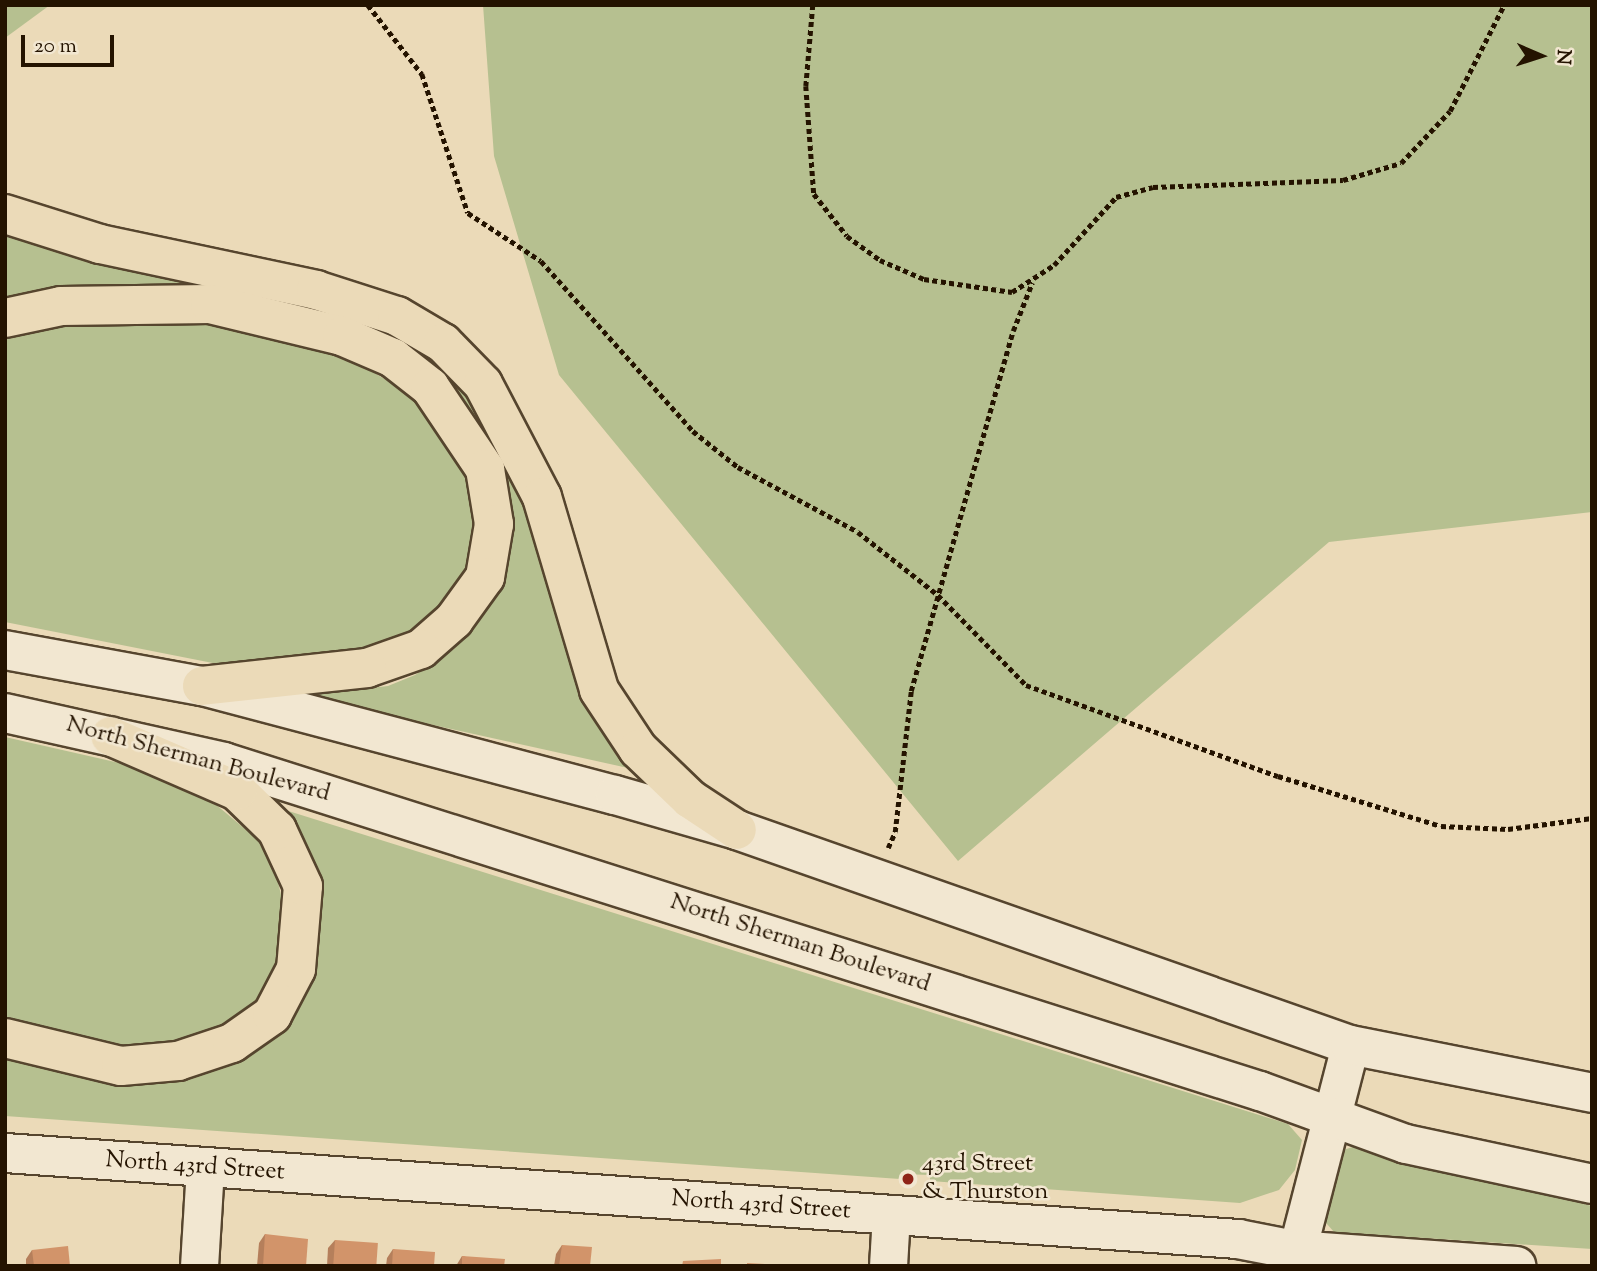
<!DOCTYPE html>
<html>
<head>
<meta charset="utf-8">
<style>
	body { margin:0 }
	#map { position:relative; width:1597px; height:1271px; overflow:hidden; background:#ebdab8; font-family:"Sorts Mill Goudy",serif }
	div>[style] { position:absolute }
	.green>* { inset:0; background:#b6c090 }
	.path>* { height:4.5px; margin-top:-2.25px; transform-origin:0; background:repeating-linear-gradient(90deg,#241300 0 5px,transparent 0 8.5px) }
	.roads { filter:drop-shadow(2px 0 #56452e) drop-shadow(-2px 0 #56452e) drop-shadow(0 2px #56452e) drop-shadow(0 -2px #56452e) }
	.minor>* { height:37px; margin:-18.5px; padding:0 18.5px; transform-origin:18.5px; border-radius:18.5px; background:#f2e7d1 }
	.tertiary>* { height:38px; margin:-19px; padding:0 19px; transform-origin:19px; border-radius:19px; background:#f2e7d1 }
	.secondary>* { height:38px; margin:-19px; padding:0 19px; transform-origin:19px; border-radius:19px; background:#f2e7d1 }
	.primary>* { height:38px; margin:-19px; padding:0 19px; transform-origin:19px; border-radius:19px; background:#ebdab8 }
	.wall>* { inset:0; background:#b57f5b }
	.building>* { inset:0; background:#d2946a; transform-origin:0 0 }
	.dots>* { width:19px; height:19px; translate:-50% -50%; box-sizing:border-box; border:4px solid #f2e7d1; border-radius:50% }
	span { translate:-50% -50%; white-space:nowrap; text-align:center; line-height:1.15; -webkit-text-stroke:5px #f2e7d1; paint-order:stroke }
	.street-label { font-size:24px; color:#241300 }
	.poi-label { font-size:24px; color:#241300 }
	.left { translate:0 -50%; text-align:left }
	.frame { position:absolute; inset:0; border:7px solid #241300; pointer-events:none }
	.north { position:absolute; left:1506px; top:21px; width:70px; height:70px; -webkit-text-stroke:5px #f2e7d1; paint-order:stroke; rotate:93deg; font-size:19px; font-weight:700; line-height:28px; text-align:center; color:#241300 }
	.north::after { content:''; display:block; margin:auto; width:24px; height:32px; background:#241300; clip-path:polygon(50% 0,100% 100%,50% 72%,0 100%) }
	.scale { position:absolute; left:21px; top:35px; width:93px; height:32px; box-sizing:border-box; border:4px solid #241300; border-top:0; padding-left:9px; font-size:21px; line-height:24px; white-space:nowrap; color:#241300; -webkit-text-stroke:5px #f2e7d1; paint-order:stroke }
</style>
</head>
<body>
<div id="map">
	<div class="green">
		<i style="clip-path:polygon(5px 5px,50px 5px,5px 38px)"></i>
		<i style="clip-path:polygon(483px 5px,1592px 5px,1592px 512px,1329px 542px,958px 861px,559px 375px,494px 156px)"></i>
		<i style="clip-path:polygon(5px 231px,380px 321px,454px 372px,506px 447px,599px 722px,628px 768px,302px 696px,388px 686px,415px 675px,454px 649px,487px 610px,507px 565px,506px 481px,493px 446px,455px 390px,424px 364px,230px 293px,106px 287px,5px 303px)"></i>
		<i style="clip-path:polygon(203px 323px,347px 357px,407px 392px,448px 435px,471px 478px,478px 523px,471px 567px,451px 606px,383px 654px,233px 667px,5px 622px,5px 337px,58px 324px)"></i>
		<i style="clip-path:polygon(5px 737px,146px 769px,201px 792px,270px 850px,286px 915px,284px 957px,261px 996px,230px 1028px,191px 1044px,145px 1048px,93px 1045px,5px 1021px)"></i>
		<i style="clip-path:polygon(282px 809px,1288px 1124px,1302px 1140px,1295px 1170px,1279px 1190px,1240px 1203px,930px 1181px,930px 1175px,902px 1174px,900px 1179px,5px 1116px,5px 1056px,119px 1079px,177px 1077px,313px 966px,321px 925px,318px 883px)"></i>
		<i style="clip-path:polygon(1359px 1145px,1592px 1206px,1592px 1249px,1334px 1232px,1319px 1215px,1340px 1151px)"></i>
	</div>
	<div class="path">
		<i style="left:368px;top:5px;width:88px;rotate:52deg"></i>
		<i style="left:422px;top:74px;width:146px;rotate:71.7deg"></i>
		<i style="left:468px;top:213px;width:87px;rotate:33.3deg"></i>
		<i style="left:541px;top:261px;width:228px;rotate:48.2deg"></i>
		<i style="left:693px;top:431px;width:58px;rotate:38.7deg"></i>
		<i style="left:738px;top:467px;width:136px;rotate:28.4deg"></i>
		<i style="left:858px;top:532px;width:102px;rotate:38.2deg"></i>
		<i style="left:938px;top:595px;width:126px;rotate:45.6deg"></i>
		<i style="left:1026px;top:685px;width:268px;rotate:19.9deg"></i>
		<i style="left:1278px;top:776px;width:170px;rotate:17.1deg"></i>
		<i style="left:1441px;top:826px;width:67px;rotate:2.6deg"></i>
		<i style="left:1508px;top:829px;width:85px;rotate:-7.5deg"></i>
		<i style="left:813px;top:5px;width:81px;rotate:94.9deg"></i>
		<i style="left:806px;top:86px;width:108px;rotate:85.8deg"></i>
		<i style="left:814px;top:194px;width:53px;rotate:51.8deg"></i>
		<i style="left:847px;top:236px;width:41px;rotate:36deg"></i>
		<i style="left:880px;top:260px;width:48px;rotate:23.4deg"></i>
		<i style="left:924px;top:279px;width:89px;rotate:8.4deg"></i>
		<i style="left:1012px;top:292px;width:50px;rotate:-32.7deg"></i>
		<i style="left:1054px;top:265px;width:92px;rotate:-47.6deg"></i>
		<i style="left:1116px;top:197px;width:38px;rotate:-15deg"></i>
		<i style="left:1153px;top:187px;width:190px;rotate:-2.1deg"></i>
		<i style="left:1343px;top:180px;width:60px;rotate:-16.3deg"></i>
		<i style="left:1401px;top:163px;width:71px;rotate:-46.7deg"></i>
		<i style="left:1450px;top:111px;width:119px;rotate:-63deg"></i>
		<i style="left:888px;top:848px;width:17px;rotate:-66deg"></i>
		<i style="left:895px;top:832px;width:142px;rotate:-83.5deg"></i>
		<i style="left:911px;top:691px;width:374px;rotate:-74.2deg"></i>
		<i style="left:1013px;top:331px;width:52px;rotate:-68.4deg"></i>
	</div>
	<div class="roads">
		<div class="minor">
			<i style="left:199px;top:1266px;width:98px;rotate:-86.5deg"></i>
			<i style="left:888px;top:1266px;width:52px;rotate:-86.7deg"></i>
			<i style="left:1293px;top:1266px;width:228px;rotate:-75.5deg"></i>
		</div>
		<div class="tertiary">
			<i style="left:5px;top:1153px;width:1236px;rotate:3.99deg"></i>
			<i style="left:1238px;top:1239px;width:57px;rotate:11.1deg"></i>
			<i style="left:1294px;top:1250px;width:223px;rotate:4.1deg"></i>
		</div>
		<div class="secondary">
			<i style="left:5px;top:650px;width:200px;rotate:10.4deg"></i>
			<i style="left:202px;top:686px;width:427px;rotate:14.8deg"></i>
			<i style="left:615px;top:795px;width:127px;rotate:16deg"></i>
			<i style="left:737px;top:830px;width:650px;rotate:19.33deg"></i>
			<i style="left:1350px;top:1045px;width:247px;rotate:11.2deg"></i>
			<i style="left:5px;top:713px;width:224px;rotate:12.6deg"></i>
			<i style="left:224px;top:762px;width:1087px;rotate:17.62deg"></i>
			<i style="left:1260px;top:1091px;width:155px;rotate:20deg"></i>
			<i style="left:1406px;top:1144px;width:190px;rotate:12.1deg"></i>
		</div>
		<div class="primary">
			<i style="left:5px;top:214px;width:100px;rotate:17.5deg"></i>
			<i style="left:100px;top:244px;width:221px;rotate:12deg"></i>
			<i style="left:316px;top:290px;width:85px;rotate:17.8deg"></i>
			<i style="left:397px;top:316px;width:53px;rotate:30.4deg"></i>
			<i style="left:443px;top:343px;width:57px;rotate:45.7deg"></i>
			<i style="left:483px;top:384px;width:127px;rotate:62.4deg"></i>
			<i style="left:542px;top:497px;width:201px;rotate:73.5deg"></i>
			<i style="left:599px;top:690px;width:71px;rotate:56.5deg"></i>
			<i style="left:638px;top:749px;width:72px;rotate:43.9deg"></i>
			<i style="left:690px;top:799px;width:56px;rotate:33.4deg"></i>
			<i style="left:5px;top:318px;width:57px;rotate:-12.1deg"></i>
			<i style="left:61px;top:306px;width:149px;rotate:-0.8deg"></i>
			<i style="left:210px;top:304px;width:136px;rotate:13.6deg"></i>
			<i style="left:342px;top:336px;width:56px;rotate:23.3deg"></i>
			<i style="left:393px;top:358px;width:47px;rotate:38.1deg"></i>
			<i style="left:430px;top:387px;width:99px;rotate:56.1deg"></i>
			<i style="left:485px;top:469px;width:56px;rotate:80.7deg"></i>
			<i style="left:494px;top:524px;width:54px;rotate:99.6deg"></i>
			<i style="left:485px;top:577px;width:53px;rotate:125.8deg"></i>
			<i style="left:454px;top:620px;width:44px;rotate:138.7deg"></i>
			<i style="left:421px;top:649px;width:57px;rotate:160.6deg"></i>
			<i style="left:367px;top:668px;width:166px;rotate:173.8deg"></i>
			<i style="left:5px;top:1038px;width:119px;rotate:13.6deg"></i>
			<i style="left:121px;top:1066px;width:57px;rotate:-5deg"></i>
			<i style="left:178px;top:1061px;width:57px;rotate:-18.4deg"></i>
			<i style="left:232px;top:1043px;width:49px;rotate:-35deg"></i>
			<i style="left:272px;top:1015px;width:52px;rotate:-62.4deg"></i>
			<i style="left:296px;top:969px;width:83px;rotate:-85.2deg"></i>
			<i style="left:303px;top:886px;width:62px;rotate:-114.9deg"></i>
			<i style="left:277px;top:830px;width:56px;rotate:-135.7deg"></i>
			<i style="left:237px;top:791px;width:138px;rotate:-156.6deg"></i>
		</div>
	</div>
	<div class="wall">
		<i style="clip-path:polygon(265px 1234px,306px 1266px,257px 1266px,259px 1243px)"></i>
		<i style="clip-path:polygon(335px 1240px,376px 1266px,327px 1266px,328px 1248px)"></i>
		<i style="clip-path:polygon(562px 1245px,590px 1266px,554px 1266px,556px 1254px)"></i>
		<i style="clip-path:polygon(393px 1249px,434px 1266px,386px 1266px,387px 1258px)"></i>
		<i style="clip-path:polygon(32px 1250px,70px 1266px,26px 1266px,26px 1259px)"></i>
		<i style="clip-path:polygon(462px 1256px,504px 1266px,456px 1266px)"></i>
	</div>
	<div class="building">
		<i style="clip-path:polygon(265px 1234px,308px 1239px,306px 1266px,263px 1266px)"></i>
		<i style="left:335px;top:1240px;width:43px;height:26px;rotate:4deg"></i>
		<i style="clip-path:polygon(562px 1245px,592px 1247px,590px 1266px,559px 1266px)"></i>
		<i style="clip-path:polygon(68px 1246px,70px 1266px,34px 1266px,32px 1250px)"></i>
		<i style="clip-path:polygon(393px 1249px,435px 1252px,434px 1266px,392px 1266px)"></i>
		<i style="clip-path:polygon(462px 1256px,505px 1259px,504px 1266px,462px 1266px)"></i>
		<i style="clip-path:polygon(721px 1259px,721px 1266px,682px 1266px,683px 1261px)"></i>
		<i style="clip-path:polygon(747px 1263px,783px 1265px,783px 1266px,747px 1266px)"></i>
	</div>
	<div class="dots">
		<i style="left:908px;top:1179px;background:#8f2418"></i>
	</div>
	<div class="street-label">
		<span style="left:198px;top:760px;rotate:15deg">North Sherman Boulevard</span>
		<span style="left:800px;top:944px;rotate:18deg">North Sherman Boulevard</span>
		<span style="left:195px;top:1167px;rotate:4deg">North 43rd Street</span>
		<span style="left:761px;top:1206px;rotate:4deg">North 43rd Street</span>
	</div>
	<div class="poi-label">
		<span class="left" style="left:922px;top:1179px">43rd Street<br>&amp; Thurston</span>
	</div>
	<div class="frame"></div>
	<div class="north">N</div>
	<div class="scale">20 m</div>
</div>
</body>
</html>
